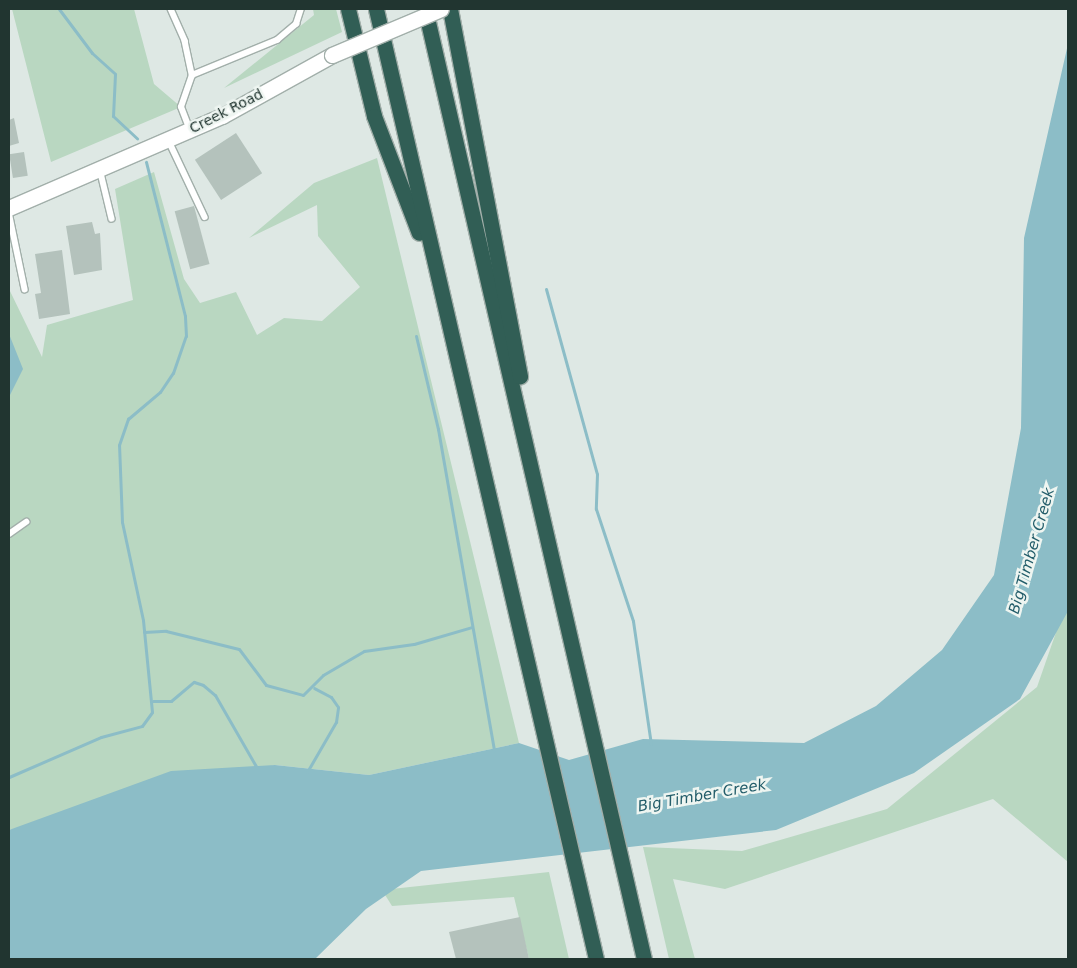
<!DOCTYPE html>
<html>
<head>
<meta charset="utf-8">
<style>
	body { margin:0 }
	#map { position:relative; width:1077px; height:968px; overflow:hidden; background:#dee8e4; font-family:"DejaVu Sans",sans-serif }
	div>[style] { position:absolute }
	.green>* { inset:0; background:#b9d7c1 }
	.water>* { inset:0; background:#8cbdc7 }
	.stream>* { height:3px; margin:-1.5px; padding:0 1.5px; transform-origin:1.5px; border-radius:1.5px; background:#8cbdc7 }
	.building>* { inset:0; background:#b4c2bc; transform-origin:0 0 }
	.roads { filter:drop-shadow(1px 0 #a2afaa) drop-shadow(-1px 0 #a2afaa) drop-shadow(0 1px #a2afaa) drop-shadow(0 -1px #a2afaa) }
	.service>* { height:5.5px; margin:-2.75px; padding:0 2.75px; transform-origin:2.75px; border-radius:2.75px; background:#fff }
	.tertiary>* { height:15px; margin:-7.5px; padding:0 7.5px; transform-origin:7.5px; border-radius:7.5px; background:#fff }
	.motorway>* { height:15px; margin:-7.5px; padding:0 7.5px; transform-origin:7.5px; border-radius:7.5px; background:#315e55 }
	.bridges { filter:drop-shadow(1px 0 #a2afaa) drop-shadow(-1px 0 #a2afaa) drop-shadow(0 1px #a2afaa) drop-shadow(0 -1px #a2afaa) }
	.tertiary-bridge>* { height:15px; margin:-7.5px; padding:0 7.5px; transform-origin:7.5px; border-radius:7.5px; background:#fff }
	span { translate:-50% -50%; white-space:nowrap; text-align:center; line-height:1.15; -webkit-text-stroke:5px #eef5f1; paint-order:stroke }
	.street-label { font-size:14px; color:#213530 }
	.water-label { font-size:15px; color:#235d6a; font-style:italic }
	.frame { position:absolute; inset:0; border:10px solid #213530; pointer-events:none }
</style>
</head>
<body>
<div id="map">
	<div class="green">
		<i style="clip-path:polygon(12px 9px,134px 9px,154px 84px,181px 107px,51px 162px)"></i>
		<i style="clip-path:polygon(313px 9px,336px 9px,342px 32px,224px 88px,314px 15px)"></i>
		<i style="clip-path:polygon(377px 158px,519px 743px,369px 775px,275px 765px,9px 830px,9px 289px,42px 357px,47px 325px,133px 300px,115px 189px,154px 172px,184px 279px,200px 303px,236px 292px,257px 335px,284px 318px,322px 321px,360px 287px,318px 236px,317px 205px,249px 238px,314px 183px)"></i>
		<i style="clip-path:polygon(1068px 598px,1068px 862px,993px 799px,725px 889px,673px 879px,695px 959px,669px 959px,643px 847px,742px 851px,887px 809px,1037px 687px)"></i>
		<i style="clip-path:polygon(549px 872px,569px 959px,529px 959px,514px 897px,392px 906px,382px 890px)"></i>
	</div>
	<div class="water">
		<i style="clip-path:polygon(1068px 44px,1068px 611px,1020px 699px,914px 773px,776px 830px,421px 871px,366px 909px,315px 959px,9px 959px,9px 830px,171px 771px,275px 765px,369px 775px,519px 743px,569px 760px,643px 739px,804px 743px,876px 706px,942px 650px,994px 575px,1021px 428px,1024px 238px)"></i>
		<i style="clip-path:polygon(9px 334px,23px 369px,9px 397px)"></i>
	</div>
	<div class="stream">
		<i style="left:59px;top:9px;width:55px;rotate:53.1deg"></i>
		<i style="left:92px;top:53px;width:31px;rotate:42deg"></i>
		<i style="left:115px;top:74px;width:42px;rotate:92.7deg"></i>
		<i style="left:113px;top:116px;width:33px;rotate:43deg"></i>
		<i style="left:546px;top:289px;width:192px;rotate:74.6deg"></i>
		<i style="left:597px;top:474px;width:35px;rotate:92deg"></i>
		<i style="left:596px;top:509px;width:118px;rotate:71.7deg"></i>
		<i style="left:633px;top:621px;width:124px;rotate:81.7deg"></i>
		<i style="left:416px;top:336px;width:96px;rotate:76.7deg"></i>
		<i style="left:438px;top:429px;width:326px;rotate:80.1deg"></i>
		<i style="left:144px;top:632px;width:22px;rotate:-3deg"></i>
		<i style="left:166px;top:631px;width:75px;rotate:13.9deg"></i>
		<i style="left:239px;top:649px;width:45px;rotate:53.1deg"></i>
		<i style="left:266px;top:685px;width:38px;rotate:15deg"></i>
		<i style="left:303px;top:695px;width:28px;rotate:-45deg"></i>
		<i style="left:323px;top:675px;width:48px;rotate:-30.3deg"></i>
		<i style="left:364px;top:651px;width:50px;rotate:-8deg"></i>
		<i style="left:414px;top:644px;width:60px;rotate:-16.3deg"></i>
		<i style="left:153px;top:701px;width:18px"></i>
		<i style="left:171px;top:701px;width:30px;rotate:-40deg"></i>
		<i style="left:194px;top:682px;width:9px;rotate:18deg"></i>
		<i style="left:203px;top:685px;width:16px;rotate:40deg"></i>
		<i style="left:215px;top:695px;width:84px;rotate:60.1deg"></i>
		<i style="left:307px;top:772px;width:58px;rotate:-59.9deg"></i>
		<i style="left:336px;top:722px;width:15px;rotate:-82deg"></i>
		<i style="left:338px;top:707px;width:12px;rotate:-125deg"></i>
		<i style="left:331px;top:697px;width:19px;rotate:-152deg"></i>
		<i style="left:9px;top:777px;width:100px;rotate:-23.5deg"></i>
		<i style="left:101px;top:737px;width:42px;rotate:-15deg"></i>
		<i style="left:142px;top:726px;width:17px;rotate:-54deg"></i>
		<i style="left:152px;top:712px;width:92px;rotate:-95.6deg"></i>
		<i style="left:143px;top:620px;width:100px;rotate:-102.1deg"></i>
		<i style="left:122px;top:522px;width:77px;rotate:-92.2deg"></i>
		<i style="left:119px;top:445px;width:28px;rotate:-71deg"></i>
		<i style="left:128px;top:419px;width:42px;rotate:-40.2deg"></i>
		<i style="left:160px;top:392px;width:23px;rotate:-56deg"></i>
		<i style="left:173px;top:373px;width:39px;rotate:-71deg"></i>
		<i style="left:186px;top:336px;width:20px;rotate:-93deg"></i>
		<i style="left:185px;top:316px;width:159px;rotate:-104.2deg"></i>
	</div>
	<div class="building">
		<i style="clip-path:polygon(14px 118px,19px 143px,9px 146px,9px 120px)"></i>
		<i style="left:236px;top:133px;width:48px;height:49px;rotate:57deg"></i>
		<i style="left:24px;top:152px;width:24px;height:15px;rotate:81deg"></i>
		<i style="left:194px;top:206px;width:60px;height:20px;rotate:75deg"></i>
		<i style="clip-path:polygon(92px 222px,95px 234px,100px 233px,102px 270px,74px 275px,66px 226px)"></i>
		<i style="clip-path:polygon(62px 250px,70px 314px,39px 319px,35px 294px,41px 293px,35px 254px)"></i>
		<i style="clip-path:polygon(520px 917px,529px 959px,456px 959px,449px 932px)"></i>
	</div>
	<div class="roads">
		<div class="service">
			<i style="left:171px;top:9px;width:35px;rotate:66deg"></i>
			<i style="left:185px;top:41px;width:35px;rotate:78deg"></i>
			<i style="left:189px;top:128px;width:22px;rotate:-111deg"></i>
			<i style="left:181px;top:107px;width:34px;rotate:-71deg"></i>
			<i style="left:192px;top:75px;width:92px;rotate:-22.4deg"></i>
			<i style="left:277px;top:40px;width:25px;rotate:-40deg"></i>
			<i style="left:296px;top:24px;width:16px;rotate:-72deg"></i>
			<i style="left:169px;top:141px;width:84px;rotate:64.7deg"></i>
			<i style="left:100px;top:169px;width:51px;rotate:76.5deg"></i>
			<i style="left:9px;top:212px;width:79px;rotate:78.3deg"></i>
			<i style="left:9px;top:534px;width:21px;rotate:-35deg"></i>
		</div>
		<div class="tertiary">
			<i style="left:9px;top:208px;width:232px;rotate:-23.4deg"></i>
			<i style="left:222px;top:116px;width:126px;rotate:-29deg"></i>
		</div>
		<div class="motorway">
			<i style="left:348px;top:9px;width:110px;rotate:76.3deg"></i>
			<i style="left:374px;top:116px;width:125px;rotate:69deg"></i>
			<i style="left:376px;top:9px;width:975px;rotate:76.96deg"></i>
			<i style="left:425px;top:9px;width:975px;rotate:77.02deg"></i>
			<i style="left:450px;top:9px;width:374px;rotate:79.2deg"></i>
		</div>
	</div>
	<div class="bridges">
		<div class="tertiary-bridge">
			<i style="left:332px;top:55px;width:118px;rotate:-22.9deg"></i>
		</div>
	</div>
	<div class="street-label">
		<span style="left:226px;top:111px;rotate:-27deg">Creek Road</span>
	</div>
	<div class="water-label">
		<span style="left:1032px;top:551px;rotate:-74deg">Big Timber Creek</span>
		<span style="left:702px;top:796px;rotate:-10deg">Big Timber Creek</span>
	</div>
	<div class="frame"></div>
</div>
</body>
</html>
